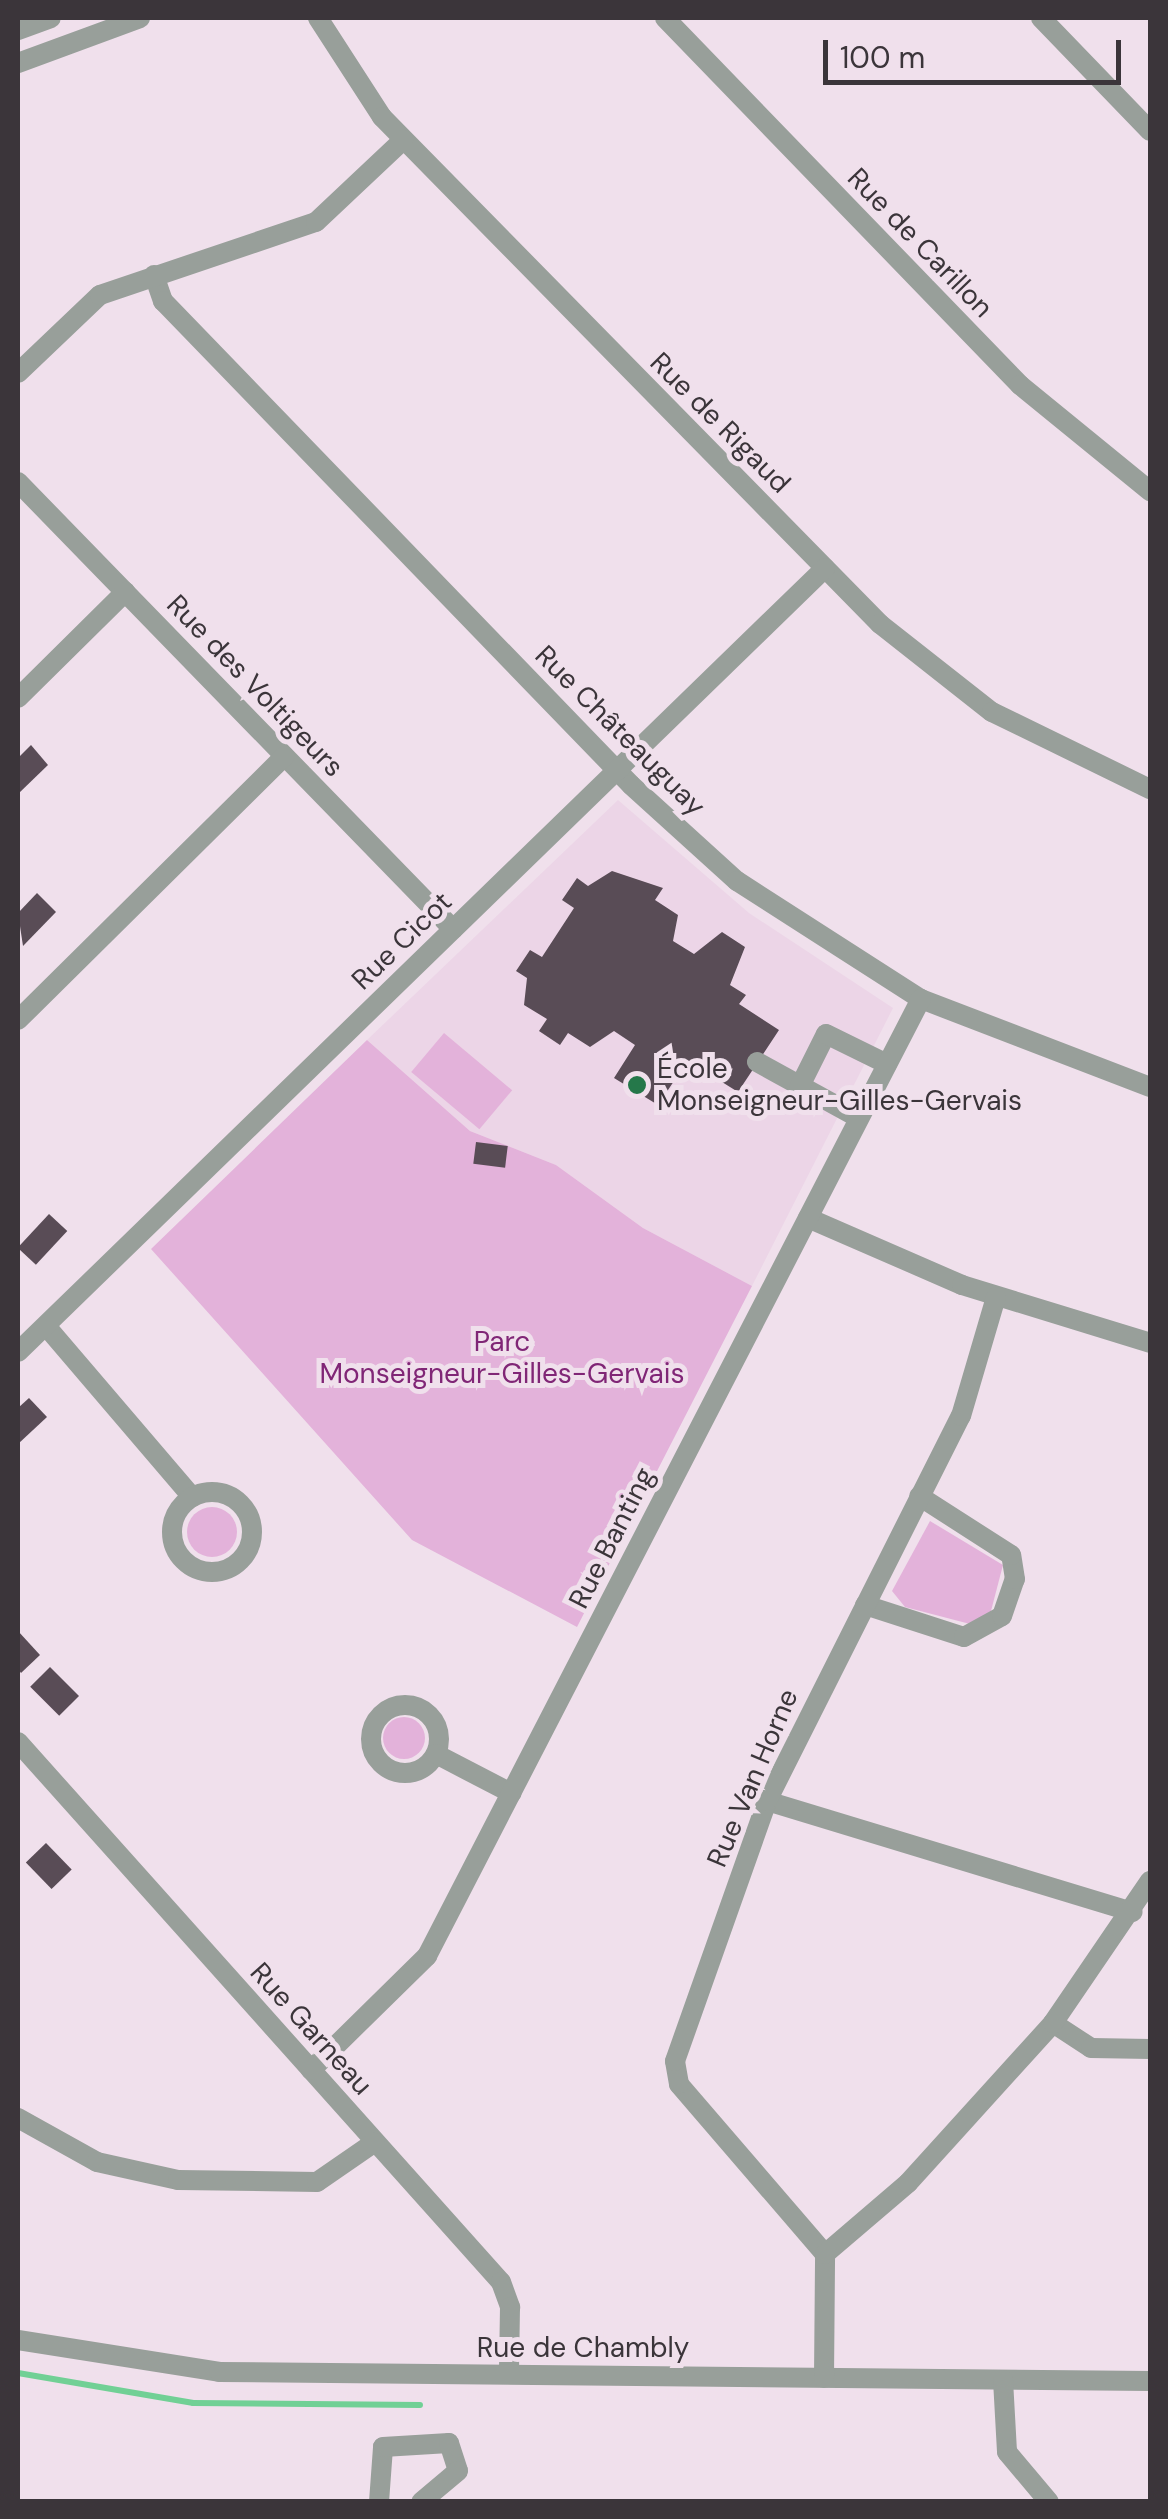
<!DOCTYPE html>
<html>
<head>
<meta charset="utf-8">
<style>
	body { margin:0 }
	#map { position:relative; width:1168px; height:2519px; overflow:hidden; background:#f0e0ec; font-family:"DM Sans",sans-serif }
	div>[style] { position:absolute }
	.built>* { inset:0; background:#ecd5e7 }
	.green>* { inset:0; background:#e3b2da; transform-origin:0 0 }
	.round { border-radius:50% }
	.stream>* { height:6px; margin:-3px; padding:0 3px; transform-origin:3px; border-radius:3px; background:#71d095 }
	.building>* { inset:0; background:#594c56; transform-origin:0 0 }
	.minor>* { height:20px; margin:-10px; padding:0 10px; transform-origin:10px; border-radius:10px; background:#989f9a }
	.minor>.ring { margin:-10px; padding:0; box-sizing:content-box; background:none; border:20px solid #989f9a; border-radius:50% }
	.dots>* { width:28px; height:28px; translate:-50% -50%; box-sizing:border-box; border:5px solid #f0e0ec; border-radius:50% }
	span { translate:-50% -50%; white-space:nowrap; text-align:center; line-height:1.15; -webkit-text-stroke:10px #f0e0ec; paint-order:stroke }
	.street-label { font-size:28px; color:#3b353a }
	.poi-label { font-size:28px; color:#3b353a }
	.left { translate:0 -50%; text-align:left }
	.park-label { font-size:28px; color:#802676 }
	.frame { position:absolute; inset:0; border:20px solid #3b353a; pointer-events:none }
	.scale { position:absolute; left:823px; top:40px; width:298px; height:45px; box-sizing:border-box; border:5px solid #3b353a; border-top:0; padding-left:12px; font-size:30px; line-height:35px; white-space:nowrap; color:#3b353a; -webkit-text-stroke:8px #f0e0ec; paint-order:stroke }
</style>
</head>
<body>
<div id="map">
	<div class="built">
		<i style="clip-path:polygon(618px 800px,749px 913px,893px 1008px,752px 1286px,643px 1228px,556px 1165px,470px 1131px,367px 1040px)"></i>
	</div>
	<div class="green">
		<i style="left:444px;top:1033px;width:89px;height:51px;rotate:40deg"></i>
		<i style="clip-path:polygon(367px 1040px,470px 1131px,556px 1165px,643px 1228px,752px 1286px,577px 1627px,412px 1540px,151px 1249px)"></i>
		<i class="round" style="left:187px;top:1507px;width:50px;height:50px"></i>
		<i style="clip-path:polygon(930px 1521px,1003px 1565px,991px 1611px,970px 1624px,905px 1607px,892px 1591px)"></i>
		<i class="round" style="left:383px;top:1717px;width:42px;height:42px"></i>
	</div>
	<div class="stream">
		<i style="left:18px;top:2373px;width:178px;rotate:9.7deg"></i>
		<i style="left:193px;top:2403px;width:227px;rotate:0.5deg"></i>
	</div>
	<div class="building">
		<i style="clip-path:polygon(31px 745px,48px 765px,18px 794px,18px 758px)"></i>
		<i style="clip-path:polygon(612px 871px,663px 888px,655px 900px,678px 915px,673px 941px,694px 954px,722px 932px,745px 947px,730px 985px,746px 995px,739px 1004px,779px 1030px,738px 1092px,698px 1067px,693px 1076px,682px 1069px,658px 1105px,614px 1078px,635px 1045px,614px 1031px,590px 1047px,568px 1033px,560px 1045px,539px 1031px,547px 1019px,524px 1005px,527px 978px,516px 971px,530px 950px,542px 957px,574px 908px,562px 900px,577px 878px,588px 886px)"></i>
		<i style="clip-path:polygon(37px 893px,56px 912px,23px 946px,18px 913px)"></i>
		<i style="left:476px;top:1142px;width:32px;height:22px;rotate:7deg"></i>
		<i style="left:49px;top:1214px;width:25px;height:46px;rotate:43deg"></i>
		<i style="clip-path:polygon(29px 1398px,47px 1417px,18px 1444px,18px 1408px)"></i>
		<i style="clip-path:polygon(18px 1631px,40px 1655px,21px 1673px,18px 1669px)"></i>
		<i style="left:50px;top:1667px;width:41px;height:28px;rotate:45deg"></i>
		<i style="left:46px;top:1843px;width:37px;height:28px;rotate:46deg"></i>
	</div>
	<div class="minor">
		<i style="left:318px;top:18px;width:118px;rotate:57.1deg"></i>
		<i style="left:382px;top:117px;width:711px;rotate:45.51deg"></i>
		<i style="left:880px;top:624px;width:142px;rotate:38.2deg"></i>
		<i style="left:992px;top:712px;width:176px;rotate:26deg"></i>
		<i style="left:665px;top:18px;width:511px;rotate:45.95deg"></i>
		<i style="left:1020px;top:385px;width:168px;rotate:39.2deg"></i>
		<i style="left:1041px;top:18px;width:157px;rotate:46deg"></i>
		<i style="left:18px;top:30px;width:35px;rotate:-20deg"></i>
		<i style="left:18px;top:63px;width:130px;rotate:-20.2deg"></i>
		<i style="left:154px;top:275px;width:28px;rotate:71deg"></i>
		<i style="left:163px;top:301px;width:673px;rotate:45.96deg"></i>
		<i style="left:631px;top:785px;width:143px;rotate:42.2deg"></i>
		<i style="left:737px;top:881px;width:219px;rotate:32.7deg"></i>
		<i style="left:921px;top:999px;width:245px;rotate:21deg"></i>
		<i style="left:18px;top:373px;width:113px;rotate:-43.6deg"></i>
		<i style="left:100px;top:295px;width:228px;rotate:-18.7deg"></i>
		<i style="left:316px;top:222px;width:120px;rotate:-43.3deg"></i>
		<i style="left:18px;top:482px;width:624px;rotate:45.78deg"></i>
		<i style="left:18px;top:698px;width:151px;rotate:-44.7deg"></i>
		<i style="left:18px;top:1020px;width:375px;rotate:-44.7deg"></i>
		<i style="left:757px;top:1062px;width:116px;rotate:28.8deg"></i>
		<i style="left:799px;top:1088px;width:60px;rotate:-63.4deg"></i>
		<i style="left:826px;top:1034px;width:68px;rotate:26.2deg"></i>
		<i style="left:808px;top:1218px;width:168px;rotate:23.5deg"></i>
		<i style="left:962px;top:1285px;width:197px;rotate:17.1deg"></i>
		<i style="left:46px;top:1326px;width:225px;rotate:49.5deg"></i>
		<i style="left:18px;top:1352px;width:1125px;rotate:-44.17deg"></i>
		<i class="ring" style="left:172px;top:1492px;width:60px;height:60px"></i>
		<i style="left:865px;top:1605px;width:104px;rotate:17.9deg"></i>
		<i style="left:964px;top:1637px;width:43px;rotate:-28.9deg"></i>
		<i style="left:1002px;top:1616px;width:39px;rotate:-71deg"></i>
		<i style="left:1015px;top:1579px;width:24px;rotate:-99deg"></i>
		<i style="left:1011px;top:1555px;width:109px;rotate:-147.3deg"></i>
		<i class="ring" style="left:371px;top:1705px;width:48px;height:48px"></i>
		<i style="left:18px;top:1742px;width:724px;rotate:48.19deg"></i>
		<i style="left:501px;top:2282px;width:27px;rotate:70deg"></i>
		<i style="left:510px;top:2307px;width:67px;rotate:90.9deg"></i>
		<i style="left:436px;top:1754px;width:85px;rotate:27.5deg"></i>
		<i style="left:767px;top:1801px;width:382px;rotate:16.9deg"></i>
		<i style="left:1053px;top:2023px;width:45px;rotate:33.3deg"></i>
		<i style="left:1091px;top:2048px;width:59px;rotate:1deg"></i>
		<i style="left:311px;top:2070px;width:163px;rotate:-44.5deg"></i>
		<i style="left:427px;top:1956px;width:1077px;rotate:-62.7deg"></i>
		<i style="left:18px;top:2118px;width:90px;rotate:29.1deg"></i>
		<i style="left:97px;top:2162px;width:83px;rotate:12.5deg"></i>
		<i style="left:178px;top:2180px;width:139px;rotate:0.8deg"></i>
		<i style="left:317px;top:2182px;width:70px;rotate:-34.6deg"></i>
		<i style="left:825px;top:2254px;width:224px;rotate:-130.7deg"></i>
		<i style="left:679px;top:2084px;width:23px;rotate:-100deg"></i>
		<i style="left:675px;top:2061px;width:276px;rotate:-70.5deg"></i>
		<i style="left:767px;top:1801px;width:431px;rotate:-63.3deg"></i>
		<i style="left:961px;top:1416px;width:124px;rotate:-73.6deg"></i>
		<i style="left:18px;top:2340px;width:204px;rotate:9deg"></i>
		<i style="left:219px;top:2372px;width:931px;rotate:0.55deg"></i>
		<i style="left:824px;top:2378px;width:124px;rotate:-89.5deg"></i>
		<i style="left:825px;top:2254px;width:109px;rotate:-40.5deg"></i>
		<i style="left:908px;top:2183px;width:216px;rotate:-47.8deg"></i>
		<i style="left:1053px;top:2023px;width:172px;rotate:-55.7deg"></i>
		<i style="left:1003px;top:2380px;width:72px;rotate:86.8deg"></i>
		<i style="left:1007px;top:2452px;width:65px;rotate:50deg"></i>
		<i style="left:379px;top:2502px;width:55px;rotate:-85.8deg"></i>
		<i style="left:383px;top:2447px;width:66px;rotate:-3.5deg"></i>
		<i style="left:449px;top:2443px;width:29px;rotate:72deg"></i>
		<i style="left:458px;top:2471px;width:48px;rotate:140deg"></i>
	</div>
	<div class="dots">
		<i style="left:637px;top:1085px;background:#25784a"></i>
	</div>
	<div class="street-label">
		<span style="left:920px;top:243px;rotate:46deg">Rue de Carillon</span>
		<span style="left:720px;top:423px;rotate:45deg">Rue de Rigaud</span>
		<span style="left:255px;top:686px;rotate:46deg">Rue des Voltigeurs</span>
		<span style="left:620px;top:731px;rotate:45deg">Rue Châteauguay</span>
		<span style="left:402px;top:941px;rotate:-44deg">Rue Cicot</span>
		<span style="left:612px;top:1538px;rotate:-63deg">Rue Banting</span>
		<span style="left:753px;top:1778px;rotate:-67deg">Rue Van Horne</span>
		<span style="left:311px;top:2029px;rotate:48deg">Rue Garneau</span>
		<span style="left:583px;top:2348px">Rue de Chambly</span>
	</div>
	<div class="poi-label">
		<span class="left" style="left:657px;top:1085px">École<br>Monseigneur-Gilles-Gervais</span>
	</div>
	<div class="park-label">
		<span style="left:502px;top:1358px">Parc<br>Monseigneur-Gilles-Gervais</span>
	</div>
	<div class="frame"></div>
	<div class="scale">100 m</div>
</div>
</body>
</html>
